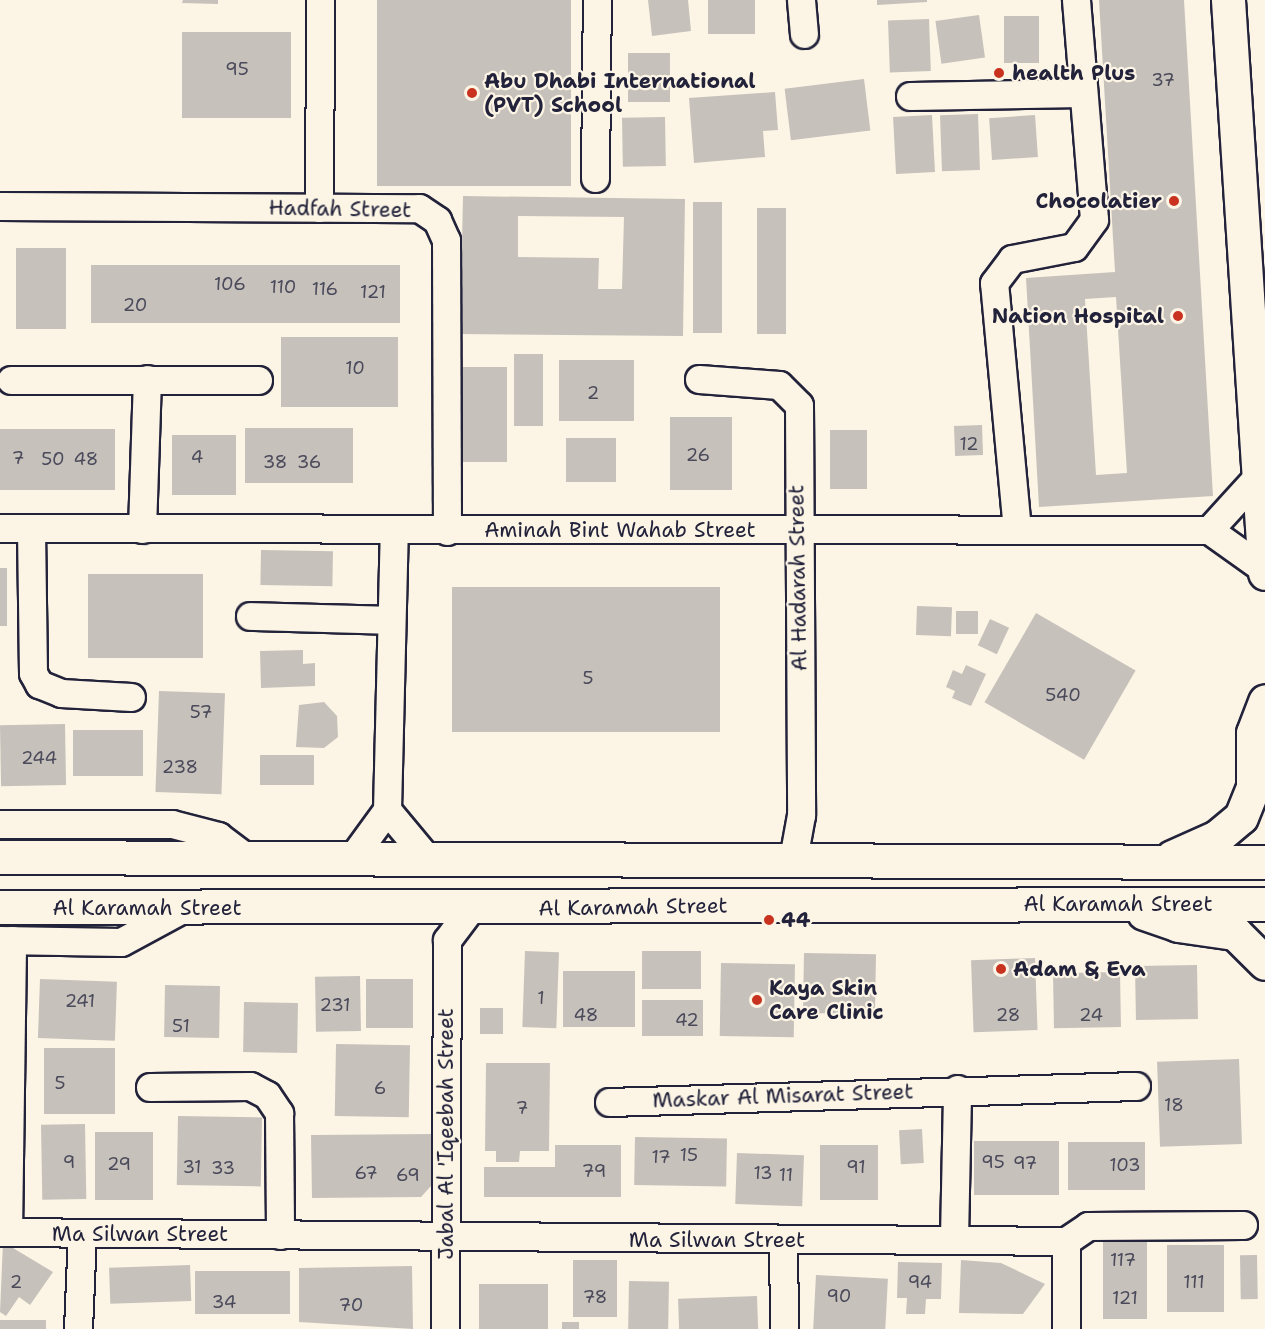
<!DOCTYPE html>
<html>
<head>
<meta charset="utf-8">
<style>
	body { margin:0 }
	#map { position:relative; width:1265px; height:1329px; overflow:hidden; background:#fcf5e5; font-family:"Shantell Sans",sans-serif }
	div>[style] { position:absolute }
	.building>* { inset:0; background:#c6c1bb; transform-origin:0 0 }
	.roads { filter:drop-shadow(2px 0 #22223b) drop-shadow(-2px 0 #22223b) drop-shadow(0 2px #22223b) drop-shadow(0 -2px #22223b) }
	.minor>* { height:27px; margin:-13.5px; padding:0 13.5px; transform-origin:13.5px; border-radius:13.5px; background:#fcf5e5 }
	.major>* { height:33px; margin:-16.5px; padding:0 16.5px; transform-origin:16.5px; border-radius:16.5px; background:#fcf5e5 }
	.dots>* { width:16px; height:16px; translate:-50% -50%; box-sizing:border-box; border:3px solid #fcf5e5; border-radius:50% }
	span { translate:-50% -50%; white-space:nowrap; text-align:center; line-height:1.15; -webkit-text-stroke:4.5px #fcf5e5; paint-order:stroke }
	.number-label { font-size:18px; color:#4b4a5b }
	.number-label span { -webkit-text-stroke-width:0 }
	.poi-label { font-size:21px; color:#22223b; font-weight:700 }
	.left { translate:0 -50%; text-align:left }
	.right { translate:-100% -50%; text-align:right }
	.street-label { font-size:21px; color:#22223b }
</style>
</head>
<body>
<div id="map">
	<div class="building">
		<i style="clip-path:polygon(183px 0,218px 0,218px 4px,182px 3px)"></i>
		<i style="left:377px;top:0;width:194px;height:186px"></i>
		<i style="clip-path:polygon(648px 0,688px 0,691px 31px,652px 36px)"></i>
		<i style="left:708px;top:0;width:47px;height:34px"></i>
		<i style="clip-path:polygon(877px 0,927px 0,927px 2px,877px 5px)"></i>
		<i style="clip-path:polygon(evenodd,1099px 0,1184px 0,1213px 496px,1039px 507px,1026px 278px,1115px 272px,1099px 0,1116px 297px,1127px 473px,1096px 475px,1085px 299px,1116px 297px)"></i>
		<i style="left:979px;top:15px;width:43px;height:44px;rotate:82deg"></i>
		<i style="left:1039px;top:16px;width:47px;height:35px;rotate:90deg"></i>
		<i style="left:929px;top:19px;width:52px;height:41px;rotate:88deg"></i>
		<i style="left:291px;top:32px;width:86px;height:109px;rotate:90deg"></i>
		<i style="left:670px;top:53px;width:49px;height:42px;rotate:90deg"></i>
		<i style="left:864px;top:79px;width:52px;height:80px;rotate:83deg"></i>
		<i style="clip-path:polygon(775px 92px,778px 130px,763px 131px,765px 157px,694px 163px,689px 98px)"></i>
		<i style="left:978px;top:114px;width:56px;height:38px;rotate:88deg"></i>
		<i style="left:932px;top:115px;width:57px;height:39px;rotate:87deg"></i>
		<i style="left:1035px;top:115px;width:42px;height:46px;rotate:86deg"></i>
		<i style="left:665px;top:117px;width:49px;height:43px;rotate:89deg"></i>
		<i style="clip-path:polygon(evenodd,463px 196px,685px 199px,683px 336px,460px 334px,463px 196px,518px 216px,624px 217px,622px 289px,598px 289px,599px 258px,518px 257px,518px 216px)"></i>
		<i style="left:722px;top:202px;width:131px;height:29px;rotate:90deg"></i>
		<i style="left:786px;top:208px;width:126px;height:29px;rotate:90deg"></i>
		<i style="left:16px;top:248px;width:50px;height:81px"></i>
		<i style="left:400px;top:265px;width:58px;height:309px;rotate:90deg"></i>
		<i style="left:398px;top:337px;width:70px;height:117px;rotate:90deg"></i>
		<i style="left:543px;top:354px;width:72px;height:29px;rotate:90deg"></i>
		<i style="left:559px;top:360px;width:75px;height:61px"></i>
		<i style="left:462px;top:367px;width:45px;height:95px"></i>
		<i style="left:670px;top:417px;width:62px;height:73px"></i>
		<i style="left:982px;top:425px;width:30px;height:28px;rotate:88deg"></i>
		<i style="left:353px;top:428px;width:55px;height:108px;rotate:90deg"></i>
		<i style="left:115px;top:429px;width:61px;height:115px;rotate:90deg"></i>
		<i style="left:830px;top:430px;width:37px;height:59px"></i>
		<i style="left:172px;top:435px;width:64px;height:60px"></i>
		<i style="left:616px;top:438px;width:44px;height:50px;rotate:90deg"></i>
		<i style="left:261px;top:550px;width:72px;height:35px;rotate:1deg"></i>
		<i style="left:0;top:568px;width:7px;height:58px"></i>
		<i style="left:88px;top:574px;width:115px;height:84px"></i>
		<i style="left:720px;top:587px;width:145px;height:268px;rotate:90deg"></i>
		<i style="left:917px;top:606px;width:35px;height:29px;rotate:2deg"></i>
		<i style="left:956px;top:611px;width:22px;height:23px"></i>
		<i style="left:1036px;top:613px;width:115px;height:103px;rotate:30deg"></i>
		<i style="left:990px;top:619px;width:21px;height:29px;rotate:25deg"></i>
		<i style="clip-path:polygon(303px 650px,303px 664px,315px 663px,315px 686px,261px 688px,260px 651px)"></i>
		<i style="clip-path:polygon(966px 665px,986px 674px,971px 706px,952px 698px,955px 691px,946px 687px,953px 670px,962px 674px)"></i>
		<i style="left:159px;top:691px;width:66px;height:101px;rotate:2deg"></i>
		<i style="clip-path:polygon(324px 702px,337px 716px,338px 737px,324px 748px,296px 747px,299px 705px)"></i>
		<i style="left:65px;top:724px;width:61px;height:65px;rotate:89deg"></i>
		<i style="left:73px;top:730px;width:70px;height:46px"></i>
		<i style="left:260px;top:755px;width:54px;height:30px"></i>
		<i style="left:525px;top:951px;width:34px;height:76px;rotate:2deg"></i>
		<i style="left:701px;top:951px;width:38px;height:59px;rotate:90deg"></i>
		<i style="left:804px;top:953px;width:72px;height:60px;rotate:1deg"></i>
		<i style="left:1035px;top:958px;width:72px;height:64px;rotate:88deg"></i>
		<i style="left:721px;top:963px;width:74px;height:73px;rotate:1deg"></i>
		<i style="left:1197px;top:965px;width:54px;height:62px;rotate:89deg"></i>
		<i style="left:563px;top:971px;width:72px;height:56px"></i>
		<i style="left:1120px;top:972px;width:55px;height:67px;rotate:89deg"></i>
		<i style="left:360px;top:976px;width:55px;height:45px;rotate:89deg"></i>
		<i style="left:40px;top:979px;width:77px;height:59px;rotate:2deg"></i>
		<i style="left:366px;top:979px;width:47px;height:49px"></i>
		<i style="left:220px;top:986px;width:52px;height:55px;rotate:91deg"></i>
		<i style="left:642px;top:1000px;width:61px;height:36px"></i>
		<i style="left:244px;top:1002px;width:54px;height:50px;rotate:1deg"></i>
		<i style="left:503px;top:1008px;width:26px;height:23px;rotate:90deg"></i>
		<i style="left:336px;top:1044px;width:74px;height:72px;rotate:1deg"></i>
		<i style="left:44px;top:1048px;width:71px;height:66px"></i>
		<i style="left:1239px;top:1059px;width:85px;height:82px;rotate:88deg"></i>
		<i style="clip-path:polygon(486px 1063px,550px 1063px,549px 1151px,520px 1151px,519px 1162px,496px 1162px,496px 1151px,485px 1151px)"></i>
		<i style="left:178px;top:1116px;width:84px;height:69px;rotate:1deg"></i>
		<i style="left:85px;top:1124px;width:75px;height:44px;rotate:89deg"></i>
		<i style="left:922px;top:1129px;width:34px;height:23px;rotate:87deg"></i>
		<i style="left:95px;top:1132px;width:58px;height:68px"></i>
		<i style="clip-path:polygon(431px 1134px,431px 1186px,421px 1197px,312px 1198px,311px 1135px)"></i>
		<i style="left:635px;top:1137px;width:92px;height:48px;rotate:1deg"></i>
		<i style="left:974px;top:1141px;width:85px;height:54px"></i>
		<i style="left:1068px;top:1142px;width:77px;height:48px"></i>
		<i style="clip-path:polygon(555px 1145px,621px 1145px,621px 1197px,484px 1197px,484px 1167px,555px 1167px)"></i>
		<i style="left:820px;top:1145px;width:58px;height:55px"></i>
		<i style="left:737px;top:1153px;width:67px;height:51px;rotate:2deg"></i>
		<i style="left:1103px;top:1238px;width:44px;height:81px"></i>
		<i style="clip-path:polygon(3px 1242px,53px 1272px,30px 1305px,19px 1297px,6px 1316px,0 1312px)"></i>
		<i style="left:1167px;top:1245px;width:57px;height:67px"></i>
		<i style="left:1257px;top:1255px;width:44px;height:17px;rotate:89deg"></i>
		<i style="left:573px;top:1260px;width:44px;height:57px"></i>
		<i style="clip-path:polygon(961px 1260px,1001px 1263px,1045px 1284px,1023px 1314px,959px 1313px)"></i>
		<i style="clip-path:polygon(898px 1262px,942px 1263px,941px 1299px,926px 1299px,925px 1314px,906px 1314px,907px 1298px,897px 1298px)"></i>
		<i style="left:190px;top:1265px;width:36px;height:81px;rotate:88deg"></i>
		<i style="clip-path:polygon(412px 1266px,413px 1329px,299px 1322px,299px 1268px)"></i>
		<i style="left:290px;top:1271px;width:43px;height:95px;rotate:90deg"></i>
		<i style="left:816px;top:1275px;width:72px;height:54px;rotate:3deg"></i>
		<i style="left:629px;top:1281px;width:40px;height:48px;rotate:1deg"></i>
		<i style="left:548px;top:1284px;width:45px;height:69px;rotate:90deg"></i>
		<i style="left:757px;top:1296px;width:33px;height:79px;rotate:88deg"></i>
		<i style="left:46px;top:1320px;width:9px;height:46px;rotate:90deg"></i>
		<i style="left:562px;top:1322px;width:17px;height:7px"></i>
	</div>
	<div class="roads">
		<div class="minor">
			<i style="left:801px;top:0;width:34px;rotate:85deg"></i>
			<i style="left:910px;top:96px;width:173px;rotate:-1deg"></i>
			<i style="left:595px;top:178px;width:178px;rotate:-89.4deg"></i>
			<i style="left:0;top:206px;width:419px;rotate:0.3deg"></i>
			<i style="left:419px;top:208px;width:22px;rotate:34deg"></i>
			<i style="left:437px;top:220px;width:22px;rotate:66deg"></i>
			<i style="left:446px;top:240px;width:291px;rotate:89.8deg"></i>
			<i style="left:319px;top:208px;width:208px;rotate:-89.7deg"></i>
			<i style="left:699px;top:379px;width:80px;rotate:4.3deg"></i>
			<i style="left:779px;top:385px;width:28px;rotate:45deg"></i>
			<i style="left:799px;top:405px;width:410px;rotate:89.7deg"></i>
			<i style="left:801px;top:815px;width:45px;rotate:100.3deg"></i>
			<i style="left:11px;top:380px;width:247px"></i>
			<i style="left:0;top:528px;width:1209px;rotate:0.09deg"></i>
			<i style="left:1209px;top:530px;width:69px;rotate:35.5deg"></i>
			<i style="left:31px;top:529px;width:144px;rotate:89.2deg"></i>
			<i style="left:33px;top:673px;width:13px;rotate:61deg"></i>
			<i style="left:39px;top:684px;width:24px;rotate:22deg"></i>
			<i style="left:61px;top:693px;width:70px;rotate:3.3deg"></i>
			<i style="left:142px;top:529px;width:150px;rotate:-88.1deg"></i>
			<i style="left:1017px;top:530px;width:248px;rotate:-95.3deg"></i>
			<i style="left:994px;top:283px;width:30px;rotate:-53deg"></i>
			<i style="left:1012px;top:259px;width:63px;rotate:-11deg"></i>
			<i style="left:1074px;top:247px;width:34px;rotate:-54deg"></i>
			<i style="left:1094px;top:219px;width:220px;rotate:-94.7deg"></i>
			<i style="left:1209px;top:530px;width:74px;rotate:-47.7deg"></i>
			<i style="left:250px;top:616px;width:140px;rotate:1.6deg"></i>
			<i style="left:387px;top:810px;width:62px;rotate:50.2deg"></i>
			<i style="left:0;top:824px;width:172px"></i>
			<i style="left:172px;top:824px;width:48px;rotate:14.6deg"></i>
			<i style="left:218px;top:836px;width:35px;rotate:37deg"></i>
			<i style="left:352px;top:858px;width:59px;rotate:-53.9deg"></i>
			<i style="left:387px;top:810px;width:279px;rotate:-88.6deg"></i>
			<i style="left:0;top:940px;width:121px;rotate:0.9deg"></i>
			<i style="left:121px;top:942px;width:72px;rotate:-28.4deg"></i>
			<i style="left:150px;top:1087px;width:100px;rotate:-0.6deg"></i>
			<i style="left:250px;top:1086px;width:19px;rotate:28deg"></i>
			<i style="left:267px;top:1095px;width:22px;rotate:56deg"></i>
			<i style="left:279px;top:1113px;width:122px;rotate:89.5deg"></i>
			<i style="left:609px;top:1102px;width:527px;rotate:-1.74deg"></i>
			<i style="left:0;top:1232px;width:1066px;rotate:0.48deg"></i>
			<i style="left:8px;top:1232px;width:292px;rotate:-89.2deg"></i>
			<i style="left:954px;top:1238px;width:149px;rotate:-88.8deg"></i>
			<i style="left:783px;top:1241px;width:88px;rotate:89.3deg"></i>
			<i style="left:1066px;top:1241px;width:27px;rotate:-34deg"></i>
			<i style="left:1088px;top:1226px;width:155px;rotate:-0.4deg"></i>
			<i style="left:1066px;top:1241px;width:88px;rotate:90deg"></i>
			<i style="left:78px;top:1329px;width:95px;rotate:-87.6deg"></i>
			<i style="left:445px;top:1329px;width:389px;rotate:-89.7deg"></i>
			<i style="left:447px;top:940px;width:39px;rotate:-53deg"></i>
		</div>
		<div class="major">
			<i style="left:1228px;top:0;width:574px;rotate:86.31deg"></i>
			<i style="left:0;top:857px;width:1265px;rotate:0.23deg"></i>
			<i style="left:1172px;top:857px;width:49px;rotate:-24deg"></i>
			<i style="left:1217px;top:837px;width:31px;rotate:-40deg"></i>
			<i style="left:1241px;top:817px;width:31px;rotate:-68deg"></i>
			<i style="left:1253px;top:788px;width:55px;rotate:-90deg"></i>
			<i style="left:1253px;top:733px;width:34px;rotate:-69deg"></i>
			<i style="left:0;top:907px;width:1265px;rotate:-0.14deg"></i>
			<i style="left:1144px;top:913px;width:36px;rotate:19deg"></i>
			<i style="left:1178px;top:925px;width:58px;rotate:8deg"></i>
			<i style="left:1235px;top:933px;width:42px;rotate:45deg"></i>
		</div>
	</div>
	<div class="dots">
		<i style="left:999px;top:73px;background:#c8321e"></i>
		<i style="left:472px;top:93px;background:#c8321e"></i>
		<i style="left:1174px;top:201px;background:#c8321e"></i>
		<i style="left:1178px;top:316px;background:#c8321e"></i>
		<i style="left:769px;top:920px;background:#c8321e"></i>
		<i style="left:1001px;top:969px;background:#c8321e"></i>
		<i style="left:757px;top:1000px;background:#c8321e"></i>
	</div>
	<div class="number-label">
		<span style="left:237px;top:69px">95</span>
		<span style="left:1163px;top:80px">37</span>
		<span style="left:230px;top:284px">106</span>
		<span style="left:283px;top:287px">110</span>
		<span style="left:325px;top:289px">116</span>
		<span style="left:373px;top:292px">121</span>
		<span style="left:135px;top:305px">20</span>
		<span style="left:355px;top:368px">10</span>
		<span style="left:593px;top:393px">2</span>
		<span style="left:969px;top:444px">12</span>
		<span style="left:698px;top:455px">26</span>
		<span style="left:197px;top:457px">4</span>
		<span style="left:18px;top:458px">7</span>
		<span style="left:53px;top:459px">50</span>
		<span style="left:86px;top:459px">48</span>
		<span style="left:275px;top:462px">38</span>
		<span style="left:309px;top:462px">36</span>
		<span style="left:588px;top:678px">5</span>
		<span style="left:1063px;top:695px">540</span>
		<span style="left:201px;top:712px">57</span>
		<span style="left:39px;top:758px">244</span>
		<span style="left:180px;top:767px">238</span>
		<span style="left:541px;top:998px">1</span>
		<span style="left:80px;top:1001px">241</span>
		<span style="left:335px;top:1005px">231</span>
		<span style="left:586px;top:1015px">48</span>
		<span style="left:1008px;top:1015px">28</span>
		<span style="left:1091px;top:1015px">24</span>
		<span style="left:687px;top:1020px">42</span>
		<span style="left:181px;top:1026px">51</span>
		<span style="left:60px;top:1083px">5</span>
		<span style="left:380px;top:1088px">6</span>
		<span style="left:1174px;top:1105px">18</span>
		<span style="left:522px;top:1108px">7</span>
		<span style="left:689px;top:1155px">15</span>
		<span style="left:661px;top:1157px">17</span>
		<span style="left:69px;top:1162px">9</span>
		<span style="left:993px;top:1162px">95</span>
		<span style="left:1025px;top:1163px">97</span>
		<span style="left:119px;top:1164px">29</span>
		<span style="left:1125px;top:1165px">103</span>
		<span style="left:192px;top:1167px">31</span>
		<span style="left:856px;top:1167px">91</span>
		<span style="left:223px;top:1168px">33</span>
		<span style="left:594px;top:1171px">79</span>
		<span style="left:366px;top:1173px">67</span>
		<span style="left:763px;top:1173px">13</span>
		<span style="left:408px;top:1175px">69</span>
		<span style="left:786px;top:1175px">11</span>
		<span style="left:1123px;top:1260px">117</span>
		<span style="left:16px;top:1282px">2</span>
		<span style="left:920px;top:1282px">94</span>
		<span style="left:1194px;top:1282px">111</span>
		<span style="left:839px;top:1296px">90</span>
		<span style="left:595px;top:1297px">78</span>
		<span style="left:1125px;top:1298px">121</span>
		<span style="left:224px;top:1302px">34</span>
		<span style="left:351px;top:1305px">70</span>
	</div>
	<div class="poi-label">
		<span class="left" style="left:1012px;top:73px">health Plus</span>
		<span class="left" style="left:484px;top:93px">Abu Dhabi International<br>(PVT) School</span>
		<span class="right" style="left:1162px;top:201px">Chocolatier</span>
		<span class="right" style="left:1164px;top:316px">Nation Hospital</span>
		<span class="left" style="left:781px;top:920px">44</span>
		<span class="left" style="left:1013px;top:969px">Adam &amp; Eva</span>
		<span class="left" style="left:769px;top:1000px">Kaya Skin<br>Care Clinic</span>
	</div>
	<div class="street-label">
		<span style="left:340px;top:209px;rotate:1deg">Hadfah Street</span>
		<span style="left:620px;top:530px">Aminah Bint Wahab Street</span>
		<span style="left:798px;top:578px;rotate:-91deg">Al Hadarah Street</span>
		<span style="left:1118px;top:904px">Al Karamah Street</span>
		<span style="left:633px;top:907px;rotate:-1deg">Al Karamah Street</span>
		<span style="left:147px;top:908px">Al Karamah Street</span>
		<span style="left:783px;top:1096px;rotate:-2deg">Maskar Al Misarat Street</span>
		<span style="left:446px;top:1134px;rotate:-90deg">Jabal Al 'Iqeebah Street</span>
		<span style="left:140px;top:1234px">Ma Silwan Street</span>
		<span style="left:717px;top:1240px">Ma Silwan Street</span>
	</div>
</div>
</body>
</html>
